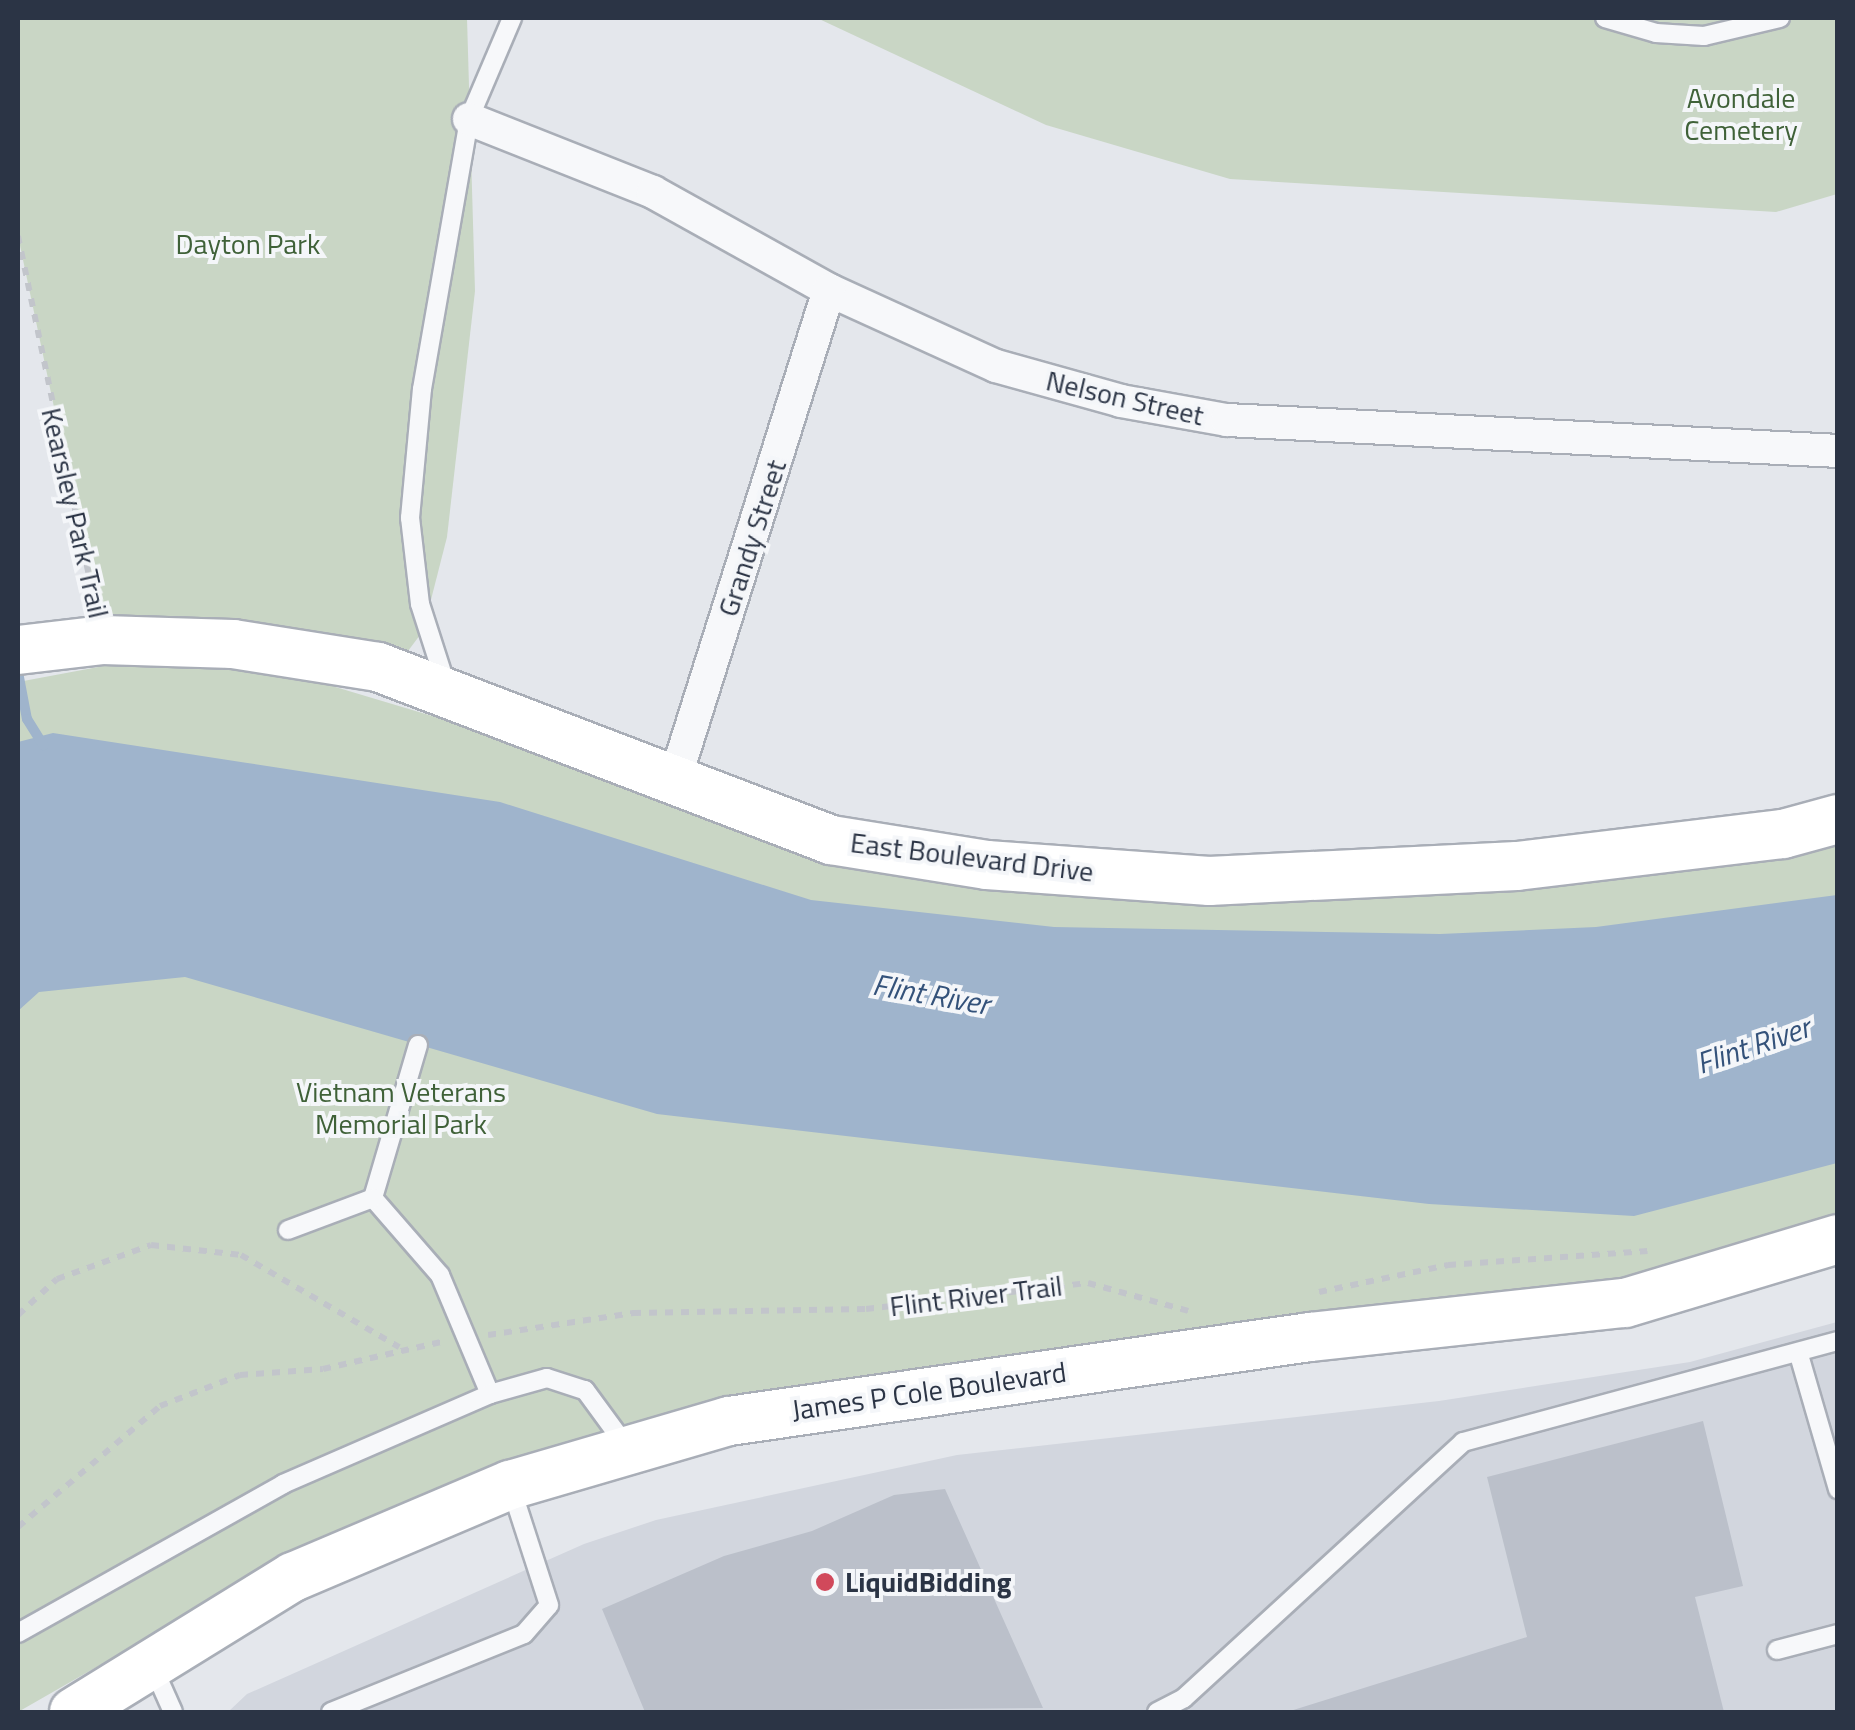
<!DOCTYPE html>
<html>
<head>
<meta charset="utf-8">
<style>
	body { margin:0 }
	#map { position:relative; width:1855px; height:1730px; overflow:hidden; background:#e4e7ec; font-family:"Titillium Web",sans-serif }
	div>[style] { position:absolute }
	.built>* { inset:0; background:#d2d6de }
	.green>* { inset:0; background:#c9d6c5 }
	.water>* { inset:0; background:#9fb4cc }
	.stream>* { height:10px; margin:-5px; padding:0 5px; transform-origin:5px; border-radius:5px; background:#9fb4cc }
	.building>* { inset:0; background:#bbc0ca }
	.path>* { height:6px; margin-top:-3px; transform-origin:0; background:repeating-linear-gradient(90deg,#c2c5cb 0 8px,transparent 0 16px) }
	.roads { filter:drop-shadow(2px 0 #a9aeb7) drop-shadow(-2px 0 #a9aeb7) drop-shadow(0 2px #a9aeb7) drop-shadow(0 -2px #a9aeb7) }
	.lane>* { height:18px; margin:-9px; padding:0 9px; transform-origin:9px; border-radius:9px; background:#f7f8fa }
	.street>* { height:32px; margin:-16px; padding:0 16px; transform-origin:16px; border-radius:16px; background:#f7f8fa }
	.secondary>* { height:48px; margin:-24px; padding:0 24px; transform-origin:24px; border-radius:24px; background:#fff }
	.dots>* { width:28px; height:28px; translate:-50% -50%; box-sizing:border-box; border:5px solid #f4f6f9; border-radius:50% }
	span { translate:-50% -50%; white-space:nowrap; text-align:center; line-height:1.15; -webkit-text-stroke:8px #f4f6f9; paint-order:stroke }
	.park-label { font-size:28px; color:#3f6138 }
	.street-label { font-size:28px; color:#2b3445 }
	.poi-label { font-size:28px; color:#2b3445; font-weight:700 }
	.left { translate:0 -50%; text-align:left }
	.water-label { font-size:30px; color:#34527a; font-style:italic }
	.frame { position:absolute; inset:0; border:20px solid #2b3445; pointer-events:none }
</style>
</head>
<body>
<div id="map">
	<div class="built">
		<i style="clip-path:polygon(1837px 1322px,1837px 1712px,228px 1712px,247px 1694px,584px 1544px,656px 1520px,957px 1455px,1439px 1401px,1690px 1362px)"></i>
	</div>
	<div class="green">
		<i style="clip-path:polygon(18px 18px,467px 18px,475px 291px,447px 537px,423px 631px,408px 651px,378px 667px,103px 640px,18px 236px)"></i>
		<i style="clip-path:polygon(817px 18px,1837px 18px,1837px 194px,1776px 212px,1230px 179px,1046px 125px)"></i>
		<i style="clip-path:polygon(125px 662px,292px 674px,499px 736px,746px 833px,887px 866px,1149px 875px,1783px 834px,1837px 812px,1837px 1225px,1770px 1249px,1581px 1288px,950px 1366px,196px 1610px,18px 1712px,18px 682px)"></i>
	</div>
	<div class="water">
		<i style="clip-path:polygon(53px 733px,500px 802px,811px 900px,1054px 927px,1440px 934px,1596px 927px,1837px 895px,1837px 1163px,1634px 1216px,1429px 1204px,657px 1114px,185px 977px,39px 992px,18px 1011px,18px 742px)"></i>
	</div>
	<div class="stream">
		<i style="left:18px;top:672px;width:48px;rotate:79.2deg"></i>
		<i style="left:27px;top:719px;width:31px;rotate:58deg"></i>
	</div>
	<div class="building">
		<i style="clip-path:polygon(1703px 1421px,1743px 1586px,1695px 1597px,1724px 1712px,1287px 1712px,1527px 1637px,1487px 1477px)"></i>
		<i style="clip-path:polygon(945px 1489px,1043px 1708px,645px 1712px,602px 1609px,724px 1556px,812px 1531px,894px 1495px)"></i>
	</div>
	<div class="path">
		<i style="left:18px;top:236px;width:375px;rotate:78.2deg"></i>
		<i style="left:1319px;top:1292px;width:132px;rotate:-11.8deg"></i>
		<i style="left:1448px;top:1265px;width:200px;rotate:-4deg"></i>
		<i style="left:18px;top:1315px;width:53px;rotate:-42.7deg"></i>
		<i style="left:57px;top:1279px;width:100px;rotate:-19.9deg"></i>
		<i style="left:151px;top:1245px;width:91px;rotate:6.3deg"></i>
		<i style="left:241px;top:1255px;width:183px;rotate:30.2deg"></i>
		<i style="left:488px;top:1335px;width:147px;rotate:-8.6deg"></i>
		<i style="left:633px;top:1313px;width:233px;rotate:-1deg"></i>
		<i style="left:866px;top:1309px;width:224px;rotate:-6.7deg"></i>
		<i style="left:1088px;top:1283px;width:104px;rotate:15.6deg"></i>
		<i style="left:18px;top:1527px;width:187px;rotate:-40.4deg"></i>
		<i style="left:160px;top:1406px;width:86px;rotate:-21.2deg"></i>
		<i style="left:240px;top:1375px;width:83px;rotate:-4.1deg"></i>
		<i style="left:323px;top:1369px;width:121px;rotate:-12.9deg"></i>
	</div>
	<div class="roads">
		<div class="lane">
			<i style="left:1605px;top:18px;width:53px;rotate:16.4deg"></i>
			<i style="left:1656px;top:33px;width:48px;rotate:3.6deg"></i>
			<i style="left:1704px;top:36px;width:78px;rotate:-13.3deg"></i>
			<i style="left:446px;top:685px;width:85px;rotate:-107.8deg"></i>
			<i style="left:420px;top:604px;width:87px;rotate:-96.6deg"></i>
			<i style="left:410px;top:518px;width:130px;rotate:-84.7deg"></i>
			<i style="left:422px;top:389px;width:274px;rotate:-80.1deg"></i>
			<i style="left:469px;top:119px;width:110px;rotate:-66.9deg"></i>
			<i style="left:418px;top:1045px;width:159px;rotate:106.4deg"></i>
			<i style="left:373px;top:1198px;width:102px;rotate:49deg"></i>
			<i style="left:440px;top:1275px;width:129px;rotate:67.2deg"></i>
			<i style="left:288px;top:1230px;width:91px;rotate:-20.6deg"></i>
			<i style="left:1799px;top:1355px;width:140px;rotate:73.8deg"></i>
			<i style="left:18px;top:1633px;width:304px;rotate:-29.3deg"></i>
			<i style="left:283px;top:1484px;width:226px;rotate:-23.5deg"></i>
			<i style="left:490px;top:1394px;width:59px;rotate:-15.7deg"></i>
			<i style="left:547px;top:1378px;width:40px;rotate:18deg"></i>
			<i style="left:585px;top:1390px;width:69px;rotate:53.8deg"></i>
			<i style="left:1777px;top:1650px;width:63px;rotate:-14.7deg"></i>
			<i style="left:153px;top:1667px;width:49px;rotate:66deg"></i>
			<i style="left:331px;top:1712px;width:208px;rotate:-22deg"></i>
			<i style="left:524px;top:1634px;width:38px;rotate:-49deg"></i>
			<i style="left:549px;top:1605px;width:124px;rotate:-107.9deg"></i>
			<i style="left:1157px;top:1712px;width:30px;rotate:-27deg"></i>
			<i style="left:1184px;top:1698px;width:379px;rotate:-42.5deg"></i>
			<i style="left:1463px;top:1442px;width:388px;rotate:-15.1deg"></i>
		</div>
		<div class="street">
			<i style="left:469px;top:119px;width:198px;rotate:21.6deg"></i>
			<i style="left:653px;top:192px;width:201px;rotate:29.1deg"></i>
			<i style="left:829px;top:290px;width:183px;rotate:24.5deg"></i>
			<i style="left:996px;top:366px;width:130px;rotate:15.6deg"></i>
			<i style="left:1121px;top:401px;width:108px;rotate:10.2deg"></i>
			<i style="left:1227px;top:420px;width:612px;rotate:2.9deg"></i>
			<i style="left:673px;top:785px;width:519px;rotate:-72.51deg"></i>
		</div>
		<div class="secondary">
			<i style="left:18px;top:650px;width:86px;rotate:-6.7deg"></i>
			<i style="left:103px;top:640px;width:130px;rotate:1.8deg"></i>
			<i style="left:233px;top:644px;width:147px;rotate:9deg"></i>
			<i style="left:378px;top:667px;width:485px;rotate:20.9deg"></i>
			<i style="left:831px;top:840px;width:158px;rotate:9.1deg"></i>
			<i style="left:987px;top:865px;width:223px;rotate:4.1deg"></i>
			<i style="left:1209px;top:881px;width:308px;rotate:-2.8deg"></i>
			<i style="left:1517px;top:866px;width:268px;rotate:-6.9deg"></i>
			<i style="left:1783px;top:834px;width:57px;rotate:-15.3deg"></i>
			<i style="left:74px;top:1712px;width:257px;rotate:-31.7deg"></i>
			<i style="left:293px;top:1577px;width:236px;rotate:-23deg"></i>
			<i style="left:510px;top:1485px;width:228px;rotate:-16.3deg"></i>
			<i style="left:729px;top:1421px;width:587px;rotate:-8.23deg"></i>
			<i style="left:1310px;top:1337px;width:317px;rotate:-6.2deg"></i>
			<i style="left:1625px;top:1303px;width:222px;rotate:-16.7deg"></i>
		</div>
	</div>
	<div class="dots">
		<i style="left:825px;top:1582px;background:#d1495b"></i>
	</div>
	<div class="park-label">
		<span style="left:1741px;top:114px">Avondale<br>Cemetery</span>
		<span style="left:248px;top:244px">Dayton Park</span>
		<span style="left:401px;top:1108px">Vietnam Veterans<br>Memorial Park</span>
	</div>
	<div class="street-label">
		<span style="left:1125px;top:398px;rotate:13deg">Nelson Street</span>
		<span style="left:75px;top:513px;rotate:77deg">Kearsley Park Trail</span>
		<span style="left:752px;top:538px;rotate:-72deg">Grandy Street</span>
		<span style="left:972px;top:857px;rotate:7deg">East Boulevard Drive</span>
		<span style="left:976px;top:1296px;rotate:-7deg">Flint River Trail</span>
		<span style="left:929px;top:1391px;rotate:-8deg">James P Cole Boulevard</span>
	</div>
	<div class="poi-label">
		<span class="left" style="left:845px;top:1582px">LiquidBidding</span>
	</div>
	<div class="water-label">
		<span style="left:931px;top:994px;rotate:10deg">Flint River</span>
		<span style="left:1753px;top:1045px;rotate:-19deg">Flint River</span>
	</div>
	<div class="frame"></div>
</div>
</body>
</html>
